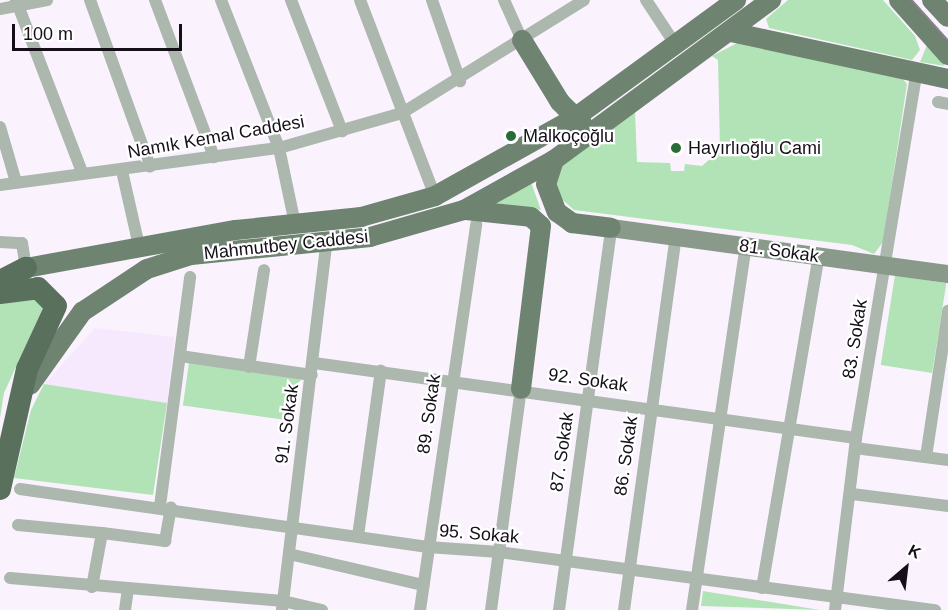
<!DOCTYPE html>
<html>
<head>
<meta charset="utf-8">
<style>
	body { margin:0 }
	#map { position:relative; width:948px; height:610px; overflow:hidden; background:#faf3fe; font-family:Helvetica,sans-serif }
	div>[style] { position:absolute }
	.built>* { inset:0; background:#f6e9fe }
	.green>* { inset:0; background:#b1e3b6; transform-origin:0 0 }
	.street>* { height:12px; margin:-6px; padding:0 6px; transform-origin:6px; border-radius:6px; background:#acb7ad }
	.secondary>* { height:18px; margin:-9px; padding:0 9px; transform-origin:9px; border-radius:9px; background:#89998a }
	.primary>* { height:20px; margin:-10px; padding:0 10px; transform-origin:10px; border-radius:10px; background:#6f8371 }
	.highway>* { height:22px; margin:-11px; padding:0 11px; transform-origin:11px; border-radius:11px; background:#59705c }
	.tram>* { height:1.5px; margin:-0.75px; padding:0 0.75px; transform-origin:0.75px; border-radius:0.75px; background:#88828c }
	.dots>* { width:16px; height:16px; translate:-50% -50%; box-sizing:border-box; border:3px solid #fff; border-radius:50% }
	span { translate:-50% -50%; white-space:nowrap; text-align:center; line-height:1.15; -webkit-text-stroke:4.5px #fff; paint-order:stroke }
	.poi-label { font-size:18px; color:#150f18 }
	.left { translate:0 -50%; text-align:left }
	.street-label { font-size:18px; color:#150f18 }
	.north { position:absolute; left:876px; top:538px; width:60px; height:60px; -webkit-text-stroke:4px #fff; paint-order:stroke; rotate:28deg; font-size:16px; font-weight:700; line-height:24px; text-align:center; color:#150f18 }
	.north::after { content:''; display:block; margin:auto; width:21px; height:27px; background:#150f18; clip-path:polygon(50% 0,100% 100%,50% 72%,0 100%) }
	.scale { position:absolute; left:12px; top:24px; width:170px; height:27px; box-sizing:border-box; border:3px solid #150f18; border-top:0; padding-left:8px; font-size:18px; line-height:21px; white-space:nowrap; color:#150f18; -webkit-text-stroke:4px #fff; paint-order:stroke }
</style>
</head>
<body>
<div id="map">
	<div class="built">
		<i style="clip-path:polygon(95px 328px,175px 337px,167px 403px,44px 384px)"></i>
	</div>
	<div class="green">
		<i style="clip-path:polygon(788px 0,883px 0,915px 36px,920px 50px,912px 60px,769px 28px,766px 19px)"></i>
		<i style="clip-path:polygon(743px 40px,903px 79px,907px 84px,883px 242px,874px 254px,852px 245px,574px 210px,556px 194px,556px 170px,635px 110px,637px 162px,670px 163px,671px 171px,684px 171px,685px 164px,702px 166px,720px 150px,718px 60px,712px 56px)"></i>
		<i style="clip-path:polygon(927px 45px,945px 66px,920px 62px)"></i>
		<i style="clip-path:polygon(531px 182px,541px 210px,497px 203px)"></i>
		<i style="left:895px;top:275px;width:52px;height:91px;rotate:9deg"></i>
		<i style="clip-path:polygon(15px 293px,45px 303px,4px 393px,0 418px,0 299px)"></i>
		<i style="left:189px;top:362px;width:113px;height:44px;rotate:8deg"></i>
		<i style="clip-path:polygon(44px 384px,167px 403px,153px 495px,14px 478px,31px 410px)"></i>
		<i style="clip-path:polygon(703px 591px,820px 610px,701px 606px)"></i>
	</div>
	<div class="street">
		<i style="left:16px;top:0;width:184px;rotate:69deg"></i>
		<i style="left:90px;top:0;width:177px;rotate:70.2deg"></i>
		<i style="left:155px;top:0;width:168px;rotate:69.4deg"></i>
		<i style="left:221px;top:0;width:159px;rotate:68.6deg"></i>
		<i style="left:279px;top:148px;width:78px;rotate:78.1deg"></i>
		<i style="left:291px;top:0;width:141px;rotate:68.7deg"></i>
		<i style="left:360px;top:0;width:210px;rotate:69.1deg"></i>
		<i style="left:432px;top:0;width:86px;rotate:70.9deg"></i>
		<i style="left:504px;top:0;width:44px;rotate:65.8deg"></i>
		<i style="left:646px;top:0;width:53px;rotate:56.6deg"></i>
		<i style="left:0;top:9px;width:48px;rotate:-10.8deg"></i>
		<i style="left:938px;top:102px;width:10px;rotate:11deg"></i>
		<i style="left:0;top:127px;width:57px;rotate:73.8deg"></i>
		<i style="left:122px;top:171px;width:77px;rotate:77.2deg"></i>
		<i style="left:0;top:185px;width:281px;rotate:-7.6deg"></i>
		<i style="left:279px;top:148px;width:128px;rotate:-15.9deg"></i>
		<i style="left:402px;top:113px;width:214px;rotate:-31.8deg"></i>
		<i style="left:0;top:242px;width:22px;rotate:3deg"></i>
		<i style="left:22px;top:243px;width:25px;rotate:81deg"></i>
		<i style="left:180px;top:356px;width:133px;rotate:8.2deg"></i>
		<i style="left:314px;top:363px;width:547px;rotate:7.88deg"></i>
		<i style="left:249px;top:367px;width:98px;rotate:-81.2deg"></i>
		<i style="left:855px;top:448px;width:94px;rotate:7.4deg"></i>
		<i style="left:926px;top:457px;width:148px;rotate:-81.4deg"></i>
		<i style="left:20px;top:489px;width:412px;rotate:8.1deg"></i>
		<i style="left:428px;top:547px;width:71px;rotate:4deg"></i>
		<i style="left:499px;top:552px;width:440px;rotate:7.6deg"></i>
		<i style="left:852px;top:494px;width:97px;rotate:7.1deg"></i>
		<i style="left:160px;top:506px;width:231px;rotate:-82.5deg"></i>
		<i style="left:18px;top:525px;width:84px;rotate:5.4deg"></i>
		<i style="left:102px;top:533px;width:55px;rotate:100.5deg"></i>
		<i style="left:102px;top:533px;width:64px;rotate:7.2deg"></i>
		<i style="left:165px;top:541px;width:34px;rotate:-80deg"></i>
		<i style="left:358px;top:536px;width:167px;rotate:-82.1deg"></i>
		<i style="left:289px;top:554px;width:138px;rotate:13deg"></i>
		<i style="left:10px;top:578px;width:274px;rotate:4.8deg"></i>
		<i style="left:283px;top:601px;width:40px;rotate:13deg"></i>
		<i style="left:762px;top:588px;width:337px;rotate:-80.3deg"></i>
		<i style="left:125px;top:610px;width:21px;rotate:-82deg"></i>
		<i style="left:282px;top:610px;width:369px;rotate:-83.1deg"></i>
		<i style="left:420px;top:610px;width:390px;rotate:-81.7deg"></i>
		<i style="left:491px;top:610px;width:223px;rotate:-82.3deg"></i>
		<i style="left:559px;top:610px;width:386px;rotate:-82.2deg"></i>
		<i style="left:624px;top:610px;width:378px;rotate:-82.1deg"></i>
		<i style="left:692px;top:610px;width:368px;rotate:-81.6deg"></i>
		<i style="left:835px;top:610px;width:173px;rotate:-83deg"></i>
		<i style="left:856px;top:438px;width:368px;rotate:-80.6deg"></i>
	</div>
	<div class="secondary">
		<i style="left:611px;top:228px;width:340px;rotate:7.8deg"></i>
	</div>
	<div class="primary">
		<i style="left:899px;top:0;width:74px;rotate:48.3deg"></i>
		<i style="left:932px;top:0;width:23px;rotate:47deg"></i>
		<i style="left:731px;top:32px;width:222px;rotate:12.2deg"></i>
		<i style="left:522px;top:40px;width:73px;rotate:58.5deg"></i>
		<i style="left:560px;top:102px;width:33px;rotate:45deg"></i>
		<i style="left:554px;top:160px;width:25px;rotate:108deg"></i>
		<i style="left:546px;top:184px;width:30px;rotate:69deg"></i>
		<i style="left:557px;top:212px;width:19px;rotate:36deg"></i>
		<i style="left:572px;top:223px;width:39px;rotate:7deg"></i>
		<i style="left:466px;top:210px;width:65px;rotate:6.1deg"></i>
		<i style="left:531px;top:217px;width:13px;rotate:42deg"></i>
		<i style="left:541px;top:226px;width:164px;rotate:97deg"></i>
		<i style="left:26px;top:268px;width:213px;rotate:-10.3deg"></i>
		<i style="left:236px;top:230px;width:126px;rotate:-5.9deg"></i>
		<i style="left:361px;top:217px;width:77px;rotate:-15.8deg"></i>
		<i style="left:435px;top:196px;width:158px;rotate:-29.2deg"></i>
		<i style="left:573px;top:119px;width:202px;rotate:-36.1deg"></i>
		<i style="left:30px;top:385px;width:90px;rotate:-54.5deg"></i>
		<i style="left:82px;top:312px;width:78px;rotate:-33.5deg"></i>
		<i style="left:147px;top:269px;width:46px;rotate:-17.7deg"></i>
		<i style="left:191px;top:255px;width:180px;rotate:-5.7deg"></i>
		<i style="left:370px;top:237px;width:98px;rotate:-16deg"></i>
		<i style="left:464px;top:210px;width:103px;rotate:-29.1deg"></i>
		<i style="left:554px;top:160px;width:270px;rotate:-36.4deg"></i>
	</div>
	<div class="highway">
		<i style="left:0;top:281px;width:29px;rotate:-27deg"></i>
		<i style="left:0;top:293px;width:38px;rotate:-7deg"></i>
		<i style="left:38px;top:288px;width:25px;rotate:45deg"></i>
		<i style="left:56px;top:306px;width:69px;rotate:114.7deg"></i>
		<i style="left:27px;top:369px;width:123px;rotate:102.7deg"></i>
	</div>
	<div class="tram">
		<i style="left:912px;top:0;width:54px;rotate:48deg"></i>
	</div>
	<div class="dots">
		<i style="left:511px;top:136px;background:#296c37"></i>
		<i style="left:676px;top:148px;background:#296c37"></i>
	</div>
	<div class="poi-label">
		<span class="left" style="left:523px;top:136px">Malkoçoğlu</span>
		<span class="left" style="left:688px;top:148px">Hayırlıoğlu Cami</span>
	</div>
	<div class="street-label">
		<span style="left:216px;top:137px;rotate:-10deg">Namık Kemal Caddesi</span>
		<span style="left:286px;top:245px;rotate:-6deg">Mahmutbey Caddesi</span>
		<span style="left:779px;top:251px;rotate:8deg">81. Sokak</span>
		<span style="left:855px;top:339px;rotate:-81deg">83. Sokak</span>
		<span style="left:588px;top:380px;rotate:8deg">92. Sokak</span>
		<span style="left:429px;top:414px;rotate:-82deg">89. Sokak</span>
		<span style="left:287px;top:424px;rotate:-82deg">91. Sokak</span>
		<span style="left:562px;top:452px;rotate:-82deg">87. Sokak</span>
		<span style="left:626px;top:456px;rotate:-82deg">86. Sokak</span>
		<span style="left:479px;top:534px;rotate:5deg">95. Sokak</span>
	</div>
	<div class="north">K</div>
	<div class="scale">100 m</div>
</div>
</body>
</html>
